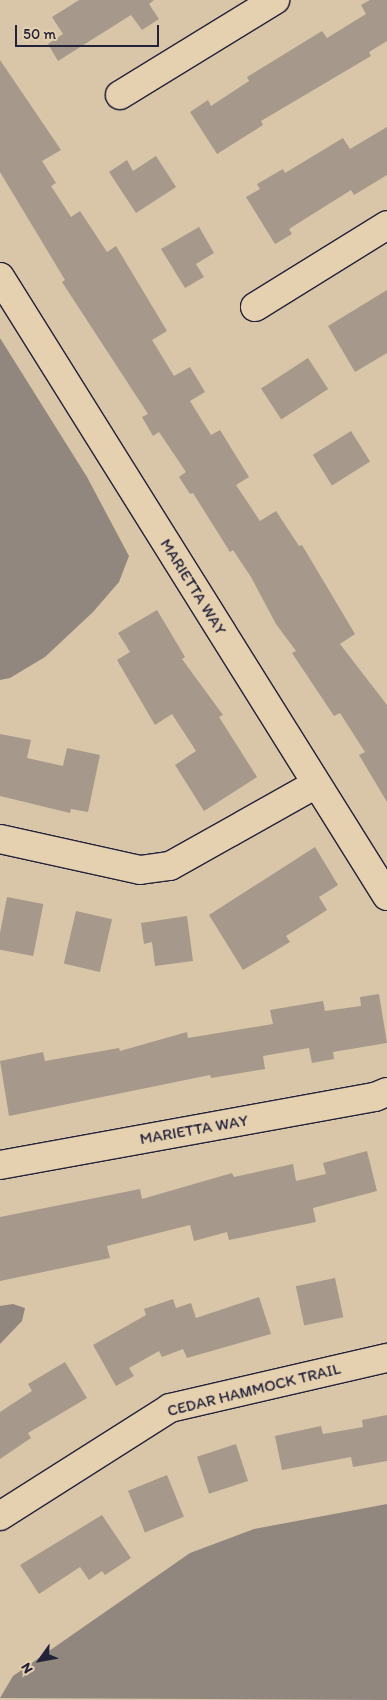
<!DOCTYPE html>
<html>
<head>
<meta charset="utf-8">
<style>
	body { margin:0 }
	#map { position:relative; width:387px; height:1700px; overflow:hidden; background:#d9c6a8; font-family:Itim,sans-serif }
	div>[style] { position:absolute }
	.water>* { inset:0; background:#92877e }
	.building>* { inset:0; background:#a6988a; transform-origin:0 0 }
	.roads { filter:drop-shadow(1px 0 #22223b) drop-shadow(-1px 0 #22223b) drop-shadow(0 1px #22223b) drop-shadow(0 -1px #22223b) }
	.minor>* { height:28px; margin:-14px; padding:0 14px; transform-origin:14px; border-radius:14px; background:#e5d0af }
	span { translate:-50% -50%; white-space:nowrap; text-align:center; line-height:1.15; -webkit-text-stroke:4.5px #e5d0af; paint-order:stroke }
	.street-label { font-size:16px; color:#22223b }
	.north { position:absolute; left:15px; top:1635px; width:50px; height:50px; -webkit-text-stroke:4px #e5d0af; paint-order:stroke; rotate:238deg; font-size:14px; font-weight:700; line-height:20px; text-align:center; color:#22223b }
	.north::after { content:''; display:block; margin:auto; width:18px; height:22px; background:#22223b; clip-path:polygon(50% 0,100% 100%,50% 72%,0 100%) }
	.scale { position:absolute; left:15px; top:25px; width:144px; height:22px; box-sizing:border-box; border:2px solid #22223b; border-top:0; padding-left:6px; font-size:15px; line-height:18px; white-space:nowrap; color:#22223b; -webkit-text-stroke:4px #e5d0af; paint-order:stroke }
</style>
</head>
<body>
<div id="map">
	<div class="water">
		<i style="clip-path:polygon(0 338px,87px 477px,129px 556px,119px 582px,93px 612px,45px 657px,10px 678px,0 680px)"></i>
		<i style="clip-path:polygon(13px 1304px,25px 1308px,22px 1321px,0 1344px,0 1306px)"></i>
		<i style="clip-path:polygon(387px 1504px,387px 1700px,0 1698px,13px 1676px,190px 1553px,254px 1529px)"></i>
	</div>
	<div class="building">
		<i style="clip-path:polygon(79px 0,154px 0,149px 4px,159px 19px,142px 30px,131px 15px,58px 61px,48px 44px,63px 34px,52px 17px)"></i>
		<i style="clip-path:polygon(370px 0,387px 0,387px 41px,369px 52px,371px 56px,261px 121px,263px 125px,217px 154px,190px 112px,208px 100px,211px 106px,249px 81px,247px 77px,322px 31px,327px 38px,366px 14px,361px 5px)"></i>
		<i style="clip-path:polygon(0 60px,61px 150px,42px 161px,56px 183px,51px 186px,71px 217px,80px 211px,107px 252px,116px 246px,167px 331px,152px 340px,174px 376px,190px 367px,205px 392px,190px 401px,211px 435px,220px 430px,249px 477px,236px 485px,260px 521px,276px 511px,299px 546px,302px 545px,355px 634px,340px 644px,387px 705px,387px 802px,359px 755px,365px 752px,340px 713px,334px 716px,292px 653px,296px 651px,276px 624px,251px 577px,233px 550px,230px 552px,193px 493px,190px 494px,179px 477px,186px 472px,159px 432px,153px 436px,142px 417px,148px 414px,62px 282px,65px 280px,0 172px)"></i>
		<i style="clip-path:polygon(387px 127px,387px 175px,354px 195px,351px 190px,289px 229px,292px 234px,275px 244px,246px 197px,260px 189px,257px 184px,283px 169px,285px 173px,343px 138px,350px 149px)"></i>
		<i style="clip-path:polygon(156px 156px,176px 187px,136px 213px,109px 172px,127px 160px,133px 171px)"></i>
		<i style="clip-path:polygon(199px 227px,214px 253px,196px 264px,204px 277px,185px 288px,161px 249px)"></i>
		<i style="clip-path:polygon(387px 290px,387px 353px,355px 372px,328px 326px)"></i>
		<i style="left:308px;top:358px;width:37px;height:56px;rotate:57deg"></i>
		<i style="left:351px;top:431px;width:36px;height:45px;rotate:58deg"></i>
		<i style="clip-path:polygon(157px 610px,185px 657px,182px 659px,223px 715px,219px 717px,257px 777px,204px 811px,175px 765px,196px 751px,172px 714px,155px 725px,117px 660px,130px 652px,118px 633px)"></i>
		<i style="clip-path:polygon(0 734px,31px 740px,27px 758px,63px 766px,67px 748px,100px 755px,88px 812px,71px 809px,70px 813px,0 796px)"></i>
		<i style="clip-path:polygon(315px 847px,338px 885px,319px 897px,327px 910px,286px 936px,290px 942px,243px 970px,209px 915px)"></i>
		<i style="left:7px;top:897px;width:37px;height:53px;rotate:11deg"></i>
		<i style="left:76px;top:911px;width:37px;height:54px;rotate:13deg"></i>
		<i style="clip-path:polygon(187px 916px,193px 961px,155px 966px,152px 942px,144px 944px,141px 923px)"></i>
		<i style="clip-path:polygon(379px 994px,387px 1043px,333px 1052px,334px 1059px,312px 1063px,309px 1048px,263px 1056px,265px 1069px,211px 1078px,210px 1075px,9px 1116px,0 1061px,43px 1052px,45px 1061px,119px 1048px,120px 1051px,187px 1032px,188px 1038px,273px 1024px,270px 1010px,323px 1001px,325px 1011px,361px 1006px,360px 997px)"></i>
		<i style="clip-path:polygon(367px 1151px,377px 1191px,313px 1208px,316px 1222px,229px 1240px,227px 1232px,194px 1241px,190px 1225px,107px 1246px,110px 1258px,0 1281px,0 1217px,140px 1189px,142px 1199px,232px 1173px,234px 1177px,293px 1164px,296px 1181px,326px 1174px,323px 1163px)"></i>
		<i style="left:335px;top:1278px;width:40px;height:40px;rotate:78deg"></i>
		<i style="clip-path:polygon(259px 1297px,271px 1334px,187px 1358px,183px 1349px,162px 1357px,159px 1351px,129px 1368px,134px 1376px,116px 1386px,93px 1345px,146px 1315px,144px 1309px,173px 1299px,176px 1308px,191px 1303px,196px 1318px)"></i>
		<i style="clip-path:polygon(65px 1362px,87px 1398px,28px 1433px,31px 1438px,0 1459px,0 1412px,32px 1391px,28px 1384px)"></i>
		<i style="clip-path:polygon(387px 1415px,387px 1461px,353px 1467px,351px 1457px,282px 1470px,275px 1436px,321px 1426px,323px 1434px,363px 1427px,362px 1420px)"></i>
		<i style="left:236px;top:1444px;width:39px;height:41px;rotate:72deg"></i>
		<i style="left:167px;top:1475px;width:45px;height:42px;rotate:68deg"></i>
		<i style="clip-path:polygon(102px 1515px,131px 1558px,105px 1575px,102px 1571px,89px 1580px,80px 1567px,39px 1594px,20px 1565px)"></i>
	</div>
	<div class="roads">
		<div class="minor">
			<i style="left:120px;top:95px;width:182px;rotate:-31.5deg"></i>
			<i style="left:0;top:277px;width:730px;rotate:57.99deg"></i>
			<i style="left:255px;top:307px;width:155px;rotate:-31.8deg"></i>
			<i style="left:0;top:839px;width:143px;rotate:12.5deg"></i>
			<i style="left:140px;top:870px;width:30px;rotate:-8deg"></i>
			<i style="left:170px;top:866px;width:167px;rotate:-29.3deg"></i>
			<i style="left:0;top:1165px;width:381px;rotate:-10.3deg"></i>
			<i style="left:375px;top:1097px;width:13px;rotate:-23deg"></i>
			<i style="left:0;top:1516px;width:201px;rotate:-32.4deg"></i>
			<i style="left:170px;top:1408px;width:223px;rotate:-13deg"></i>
		</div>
	</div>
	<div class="street-label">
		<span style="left:193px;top:587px;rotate:58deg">MARIETTA WAY</span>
		<span style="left:194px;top:1130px;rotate:-10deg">MARIETTA WAY</span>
		<span style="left:254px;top:1390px;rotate:-14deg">CEDAR HAMMOCK TRAIL</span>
	</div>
	<div class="north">N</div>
	<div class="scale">50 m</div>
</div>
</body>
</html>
